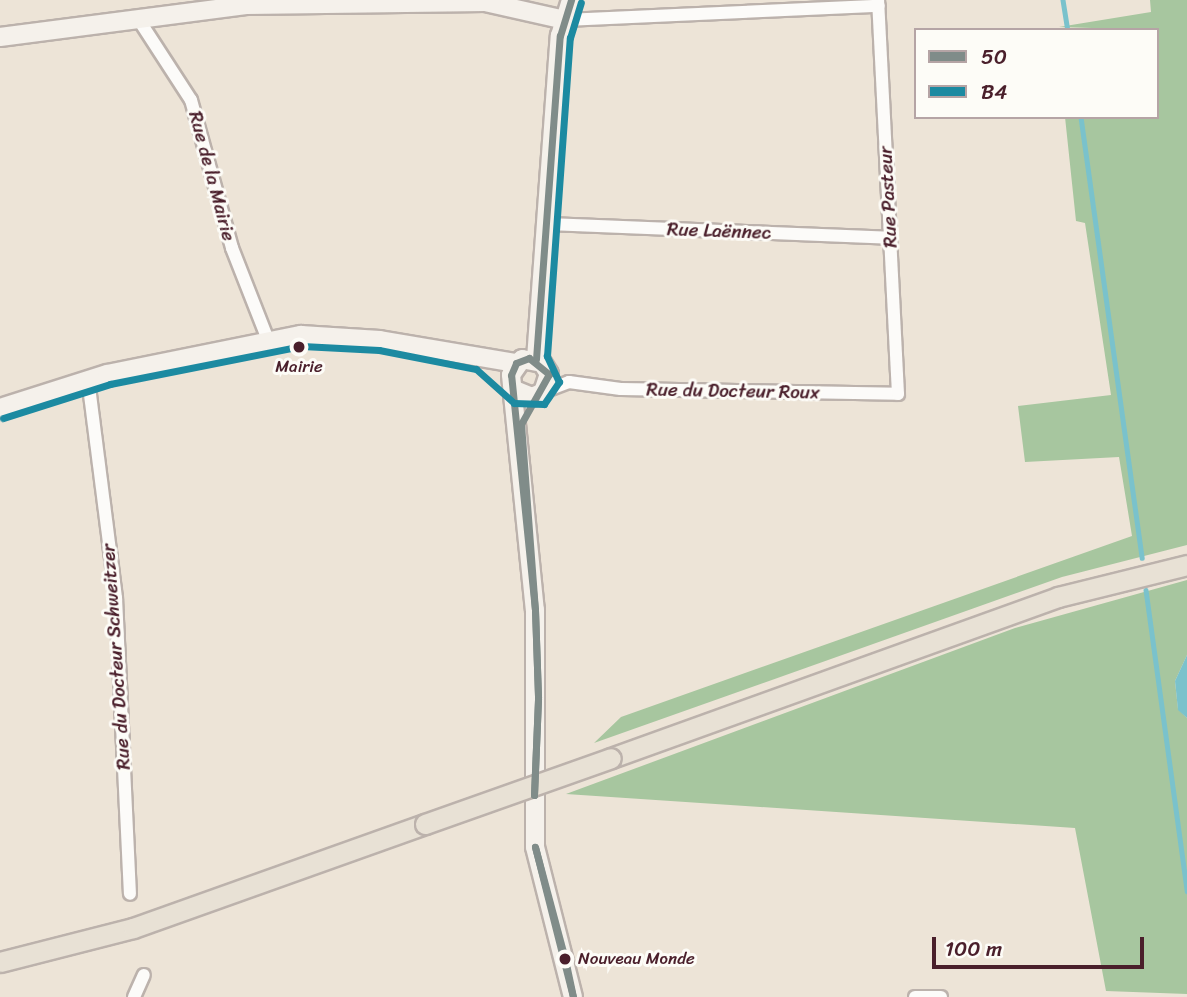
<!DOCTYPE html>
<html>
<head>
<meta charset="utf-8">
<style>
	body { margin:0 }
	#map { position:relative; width:1187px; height:997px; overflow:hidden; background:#ede4d7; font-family:Sriracha,sans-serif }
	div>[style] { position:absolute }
	.forest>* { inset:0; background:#a7c69f }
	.water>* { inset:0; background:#7ac2cc }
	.stream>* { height:4.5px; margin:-2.25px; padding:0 2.25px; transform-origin:2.25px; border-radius:2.25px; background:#7ac2cc }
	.roads { filter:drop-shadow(2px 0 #bcb2ac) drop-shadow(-2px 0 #bcb2ac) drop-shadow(0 2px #bcb2ac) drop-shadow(0 -2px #bcb2ac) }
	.street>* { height:12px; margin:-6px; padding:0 6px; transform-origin:6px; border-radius:6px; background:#fcfbf9 }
	.secondary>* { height:18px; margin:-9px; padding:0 9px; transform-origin:9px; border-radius:9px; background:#f5f1eb }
	.primary>* { height:19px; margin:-9.5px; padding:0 9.5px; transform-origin:9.5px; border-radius:9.5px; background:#e8e1d5 }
	.bridges { filter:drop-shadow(2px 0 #bcb2ac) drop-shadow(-2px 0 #bcb2ac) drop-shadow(0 2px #bcb2ac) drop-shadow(0 -2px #bcb2ac) }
	.primary-bridge>* { height:19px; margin:-9.5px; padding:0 9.5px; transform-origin:9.5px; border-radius:9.5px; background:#e8e1d5 }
	.bus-1>* { height:7px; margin:-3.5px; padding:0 3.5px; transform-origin:3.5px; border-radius:3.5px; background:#808c89 }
	.bus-2>* { height:7px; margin:-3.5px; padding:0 3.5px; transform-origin:3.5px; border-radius:3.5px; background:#1c8aa1 }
	.dots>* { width:19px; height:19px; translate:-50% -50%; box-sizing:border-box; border:4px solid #fdfcf7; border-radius:50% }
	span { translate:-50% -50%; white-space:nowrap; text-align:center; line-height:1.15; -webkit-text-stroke:6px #fdfcf7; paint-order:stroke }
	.bus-label { font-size:17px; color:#4a1f2b }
	.left { translate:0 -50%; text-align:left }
	.street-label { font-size:19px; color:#4a1f2b }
	.legend { position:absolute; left:914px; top:28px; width:245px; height:91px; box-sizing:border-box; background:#fdfcf7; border:2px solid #b5a4a5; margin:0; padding:9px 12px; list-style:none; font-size:21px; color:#4a1f2b }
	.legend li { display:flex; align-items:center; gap:14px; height:35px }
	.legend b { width:35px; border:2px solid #b5a4a5 }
	.scale { position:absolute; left:932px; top:937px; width:212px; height:32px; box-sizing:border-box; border:4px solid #4a1f2b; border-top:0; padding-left:9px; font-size:21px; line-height:24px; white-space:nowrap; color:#4a1f2b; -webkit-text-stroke:5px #fdfcf7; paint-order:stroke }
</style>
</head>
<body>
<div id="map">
	<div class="forest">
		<i style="clip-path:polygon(1150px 0,1187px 0,1187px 545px,1062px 577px,594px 743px,621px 717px,1132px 536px,1119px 457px,1025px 462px,1018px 406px,1111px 395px,1085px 223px,1076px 221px,1065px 117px,1157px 117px,1157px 30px,1059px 27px,1151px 12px)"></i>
		<i style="clip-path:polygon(1187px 580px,1187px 655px,1175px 681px,1178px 709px,1187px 718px,1187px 994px,1106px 991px,1075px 828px,566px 794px,1015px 628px)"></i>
	</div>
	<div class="water">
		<i style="clip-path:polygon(1187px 655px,1187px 718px,1178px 710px,1175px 681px)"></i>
	</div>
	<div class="stream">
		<i style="left:1063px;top:0;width:30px;rotate:81deg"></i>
		<i style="left:1081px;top:117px;width:445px;rotate:82.1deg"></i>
		<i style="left:1146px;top:590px;width:304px;rotate:82.2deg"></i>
	</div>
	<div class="roads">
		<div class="street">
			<i style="left:139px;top:20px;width:95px;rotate:57deg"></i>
			<i style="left:191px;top:100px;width:154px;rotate:74.5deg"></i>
			<i style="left:232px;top:248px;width:99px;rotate:68.6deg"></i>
			<i style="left:565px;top:20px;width:314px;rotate:-2.6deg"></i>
			<i style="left:548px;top:224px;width:342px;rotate:2.3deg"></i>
			<i style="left:88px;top:379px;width:221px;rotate:82.7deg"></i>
			<i style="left:116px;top:598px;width:296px;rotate:87.3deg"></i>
			<i style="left:543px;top:392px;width:28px;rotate:-21deg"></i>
			<i style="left:569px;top:382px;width:52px;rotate:7.7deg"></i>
			<i style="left:621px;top:389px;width:277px;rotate:1deg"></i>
			<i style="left:898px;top:394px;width:395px;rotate:-92.9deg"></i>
			<i style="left:134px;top:997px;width:24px;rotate:-66deg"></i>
			<i style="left:915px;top:997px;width:26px"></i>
		</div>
		<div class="secondary">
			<i style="left:0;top:37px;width:248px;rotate:-7.4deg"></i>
			<i style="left:246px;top:5px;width:239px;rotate:-0.7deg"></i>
			<i style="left:485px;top:2px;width:82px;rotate:12.7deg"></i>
			<i style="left:536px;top:359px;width:324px;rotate:-85.8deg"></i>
			<i style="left:560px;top:36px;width:38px;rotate:-73deg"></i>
			<i style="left:515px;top:390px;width:18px;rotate:22deg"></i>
			<i style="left:532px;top:397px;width:12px;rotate:-24deg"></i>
			<i style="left:543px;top:392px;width:19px;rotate:-72deg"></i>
			<i style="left:549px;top:374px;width:13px;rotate:-122deg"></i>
			<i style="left:542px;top:363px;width:20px;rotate:-169deg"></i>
			<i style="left:522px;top:359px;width:19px;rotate:125deg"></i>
			<i style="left:511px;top:375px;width:236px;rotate:84.2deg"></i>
			<i style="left:535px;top:610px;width:237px;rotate:90deg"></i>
			<i style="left:535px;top:847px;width:155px;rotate:75.8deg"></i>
			<i style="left:0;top:408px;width:112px;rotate:-17.6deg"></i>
			<i style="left:107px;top:374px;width:198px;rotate:-11.4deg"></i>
			<i style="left:301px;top:335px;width:79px;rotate:3.6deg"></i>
			<i style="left:380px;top:340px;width:138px;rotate:9.6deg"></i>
		</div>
		<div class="primary">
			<i style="left:611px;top:758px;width:475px;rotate:-19.8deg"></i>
			<i style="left:1058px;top:597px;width:133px;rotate:-13.9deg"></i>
			<i style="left:0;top:962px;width:137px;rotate:-14.3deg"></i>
			<i style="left:133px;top:928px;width:310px;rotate:-19.6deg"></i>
		</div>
	</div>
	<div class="bridges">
		<div class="primary-bridge">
			<i style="left:425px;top:824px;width:197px;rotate:-19.5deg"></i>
		</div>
	</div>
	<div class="bus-1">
		<i style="left:529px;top:358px;width:26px;rotate:39deg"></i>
		<i style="left:549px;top:374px;width:57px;rotate:119.2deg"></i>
		<i style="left:521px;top:424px;width:187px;rotate:85.7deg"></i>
		<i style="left:535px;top:610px;width:236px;rotate:-95.8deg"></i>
		<i style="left:511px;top:375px;width:13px;rotate:-67deg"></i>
		<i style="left:516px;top:363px;width:14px;rotate:-21deg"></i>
		<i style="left:536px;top:359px;width:324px;rotate:-85.8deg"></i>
		<i style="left:560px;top:36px;width:38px;rotate:-73deg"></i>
		<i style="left:535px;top:610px;width:88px;rotate:88deg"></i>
		<i style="left:535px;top:610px;width:88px;rotate:88deg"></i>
		<i style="left:534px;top:795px;width:97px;rotate:-87.6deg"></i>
		<i style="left:534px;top:795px;width:97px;rotate:-87.6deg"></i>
		<i style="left:535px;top:847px;width:116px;rotate:75deg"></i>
		<i style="left:565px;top:959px;width:39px;rotate:78deg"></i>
		<i style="left:573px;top:997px;width:155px;rotate:-104.2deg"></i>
	</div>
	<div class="bus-2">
		<i style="left:3px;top:418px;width:112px;rotate:-17.6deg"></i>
		<i style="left:110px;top:384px;width:196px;rotate:-11.2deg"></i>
		<i style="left:302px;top:346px;width:77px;rotate:3deg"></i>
		<i style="left:379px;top:350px;width:99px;rotate:11.1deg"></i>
		<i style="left:476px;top:369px;width:51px;rotate:41.8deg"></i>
		<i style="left:514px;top:403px;width:30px;rotate:2deg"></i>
		<i style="left:544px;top:404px;width:27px;rotate:-56deg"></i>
		<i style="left:559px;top:382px;width:29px;rotate:-115deg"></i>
		<i style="left:547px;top:356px;width:319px;rotate:-85.9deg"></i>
		<i style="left:570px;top:38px;width:37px;rotate:-73deg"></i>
	</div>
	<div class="dots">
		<i style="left:299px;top:347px;background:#4a1f2b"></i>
		<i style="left:565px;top:959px;background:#4a1f2b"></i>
	</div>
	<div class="bus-label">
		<span style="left:299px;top:367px">Mairie</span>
		<span class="left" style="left:578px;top:959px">Nouveau Monde</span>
	</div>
	<div class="street-label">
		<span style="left:212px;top:176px;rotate:75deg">Rue de la Mairie</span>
		<span style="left:888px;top:197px;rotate:-93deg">Rue Pasteur</span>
		<span style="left:719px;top:231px;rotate:2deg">Rue Laënnec</span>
		<span style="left:733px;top:391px;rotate:1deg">Rue du Docteur Roux</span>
		<span style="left:116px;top:657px;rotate:-94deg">Rue du Docteur Schweitzer</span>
	</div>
	<ul class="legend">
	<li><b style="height:9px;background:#808c89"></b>50</li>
	<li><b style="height:9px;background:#1c8aa1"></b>B4</li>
	</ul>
	<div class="scale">100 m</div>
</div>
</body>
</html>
